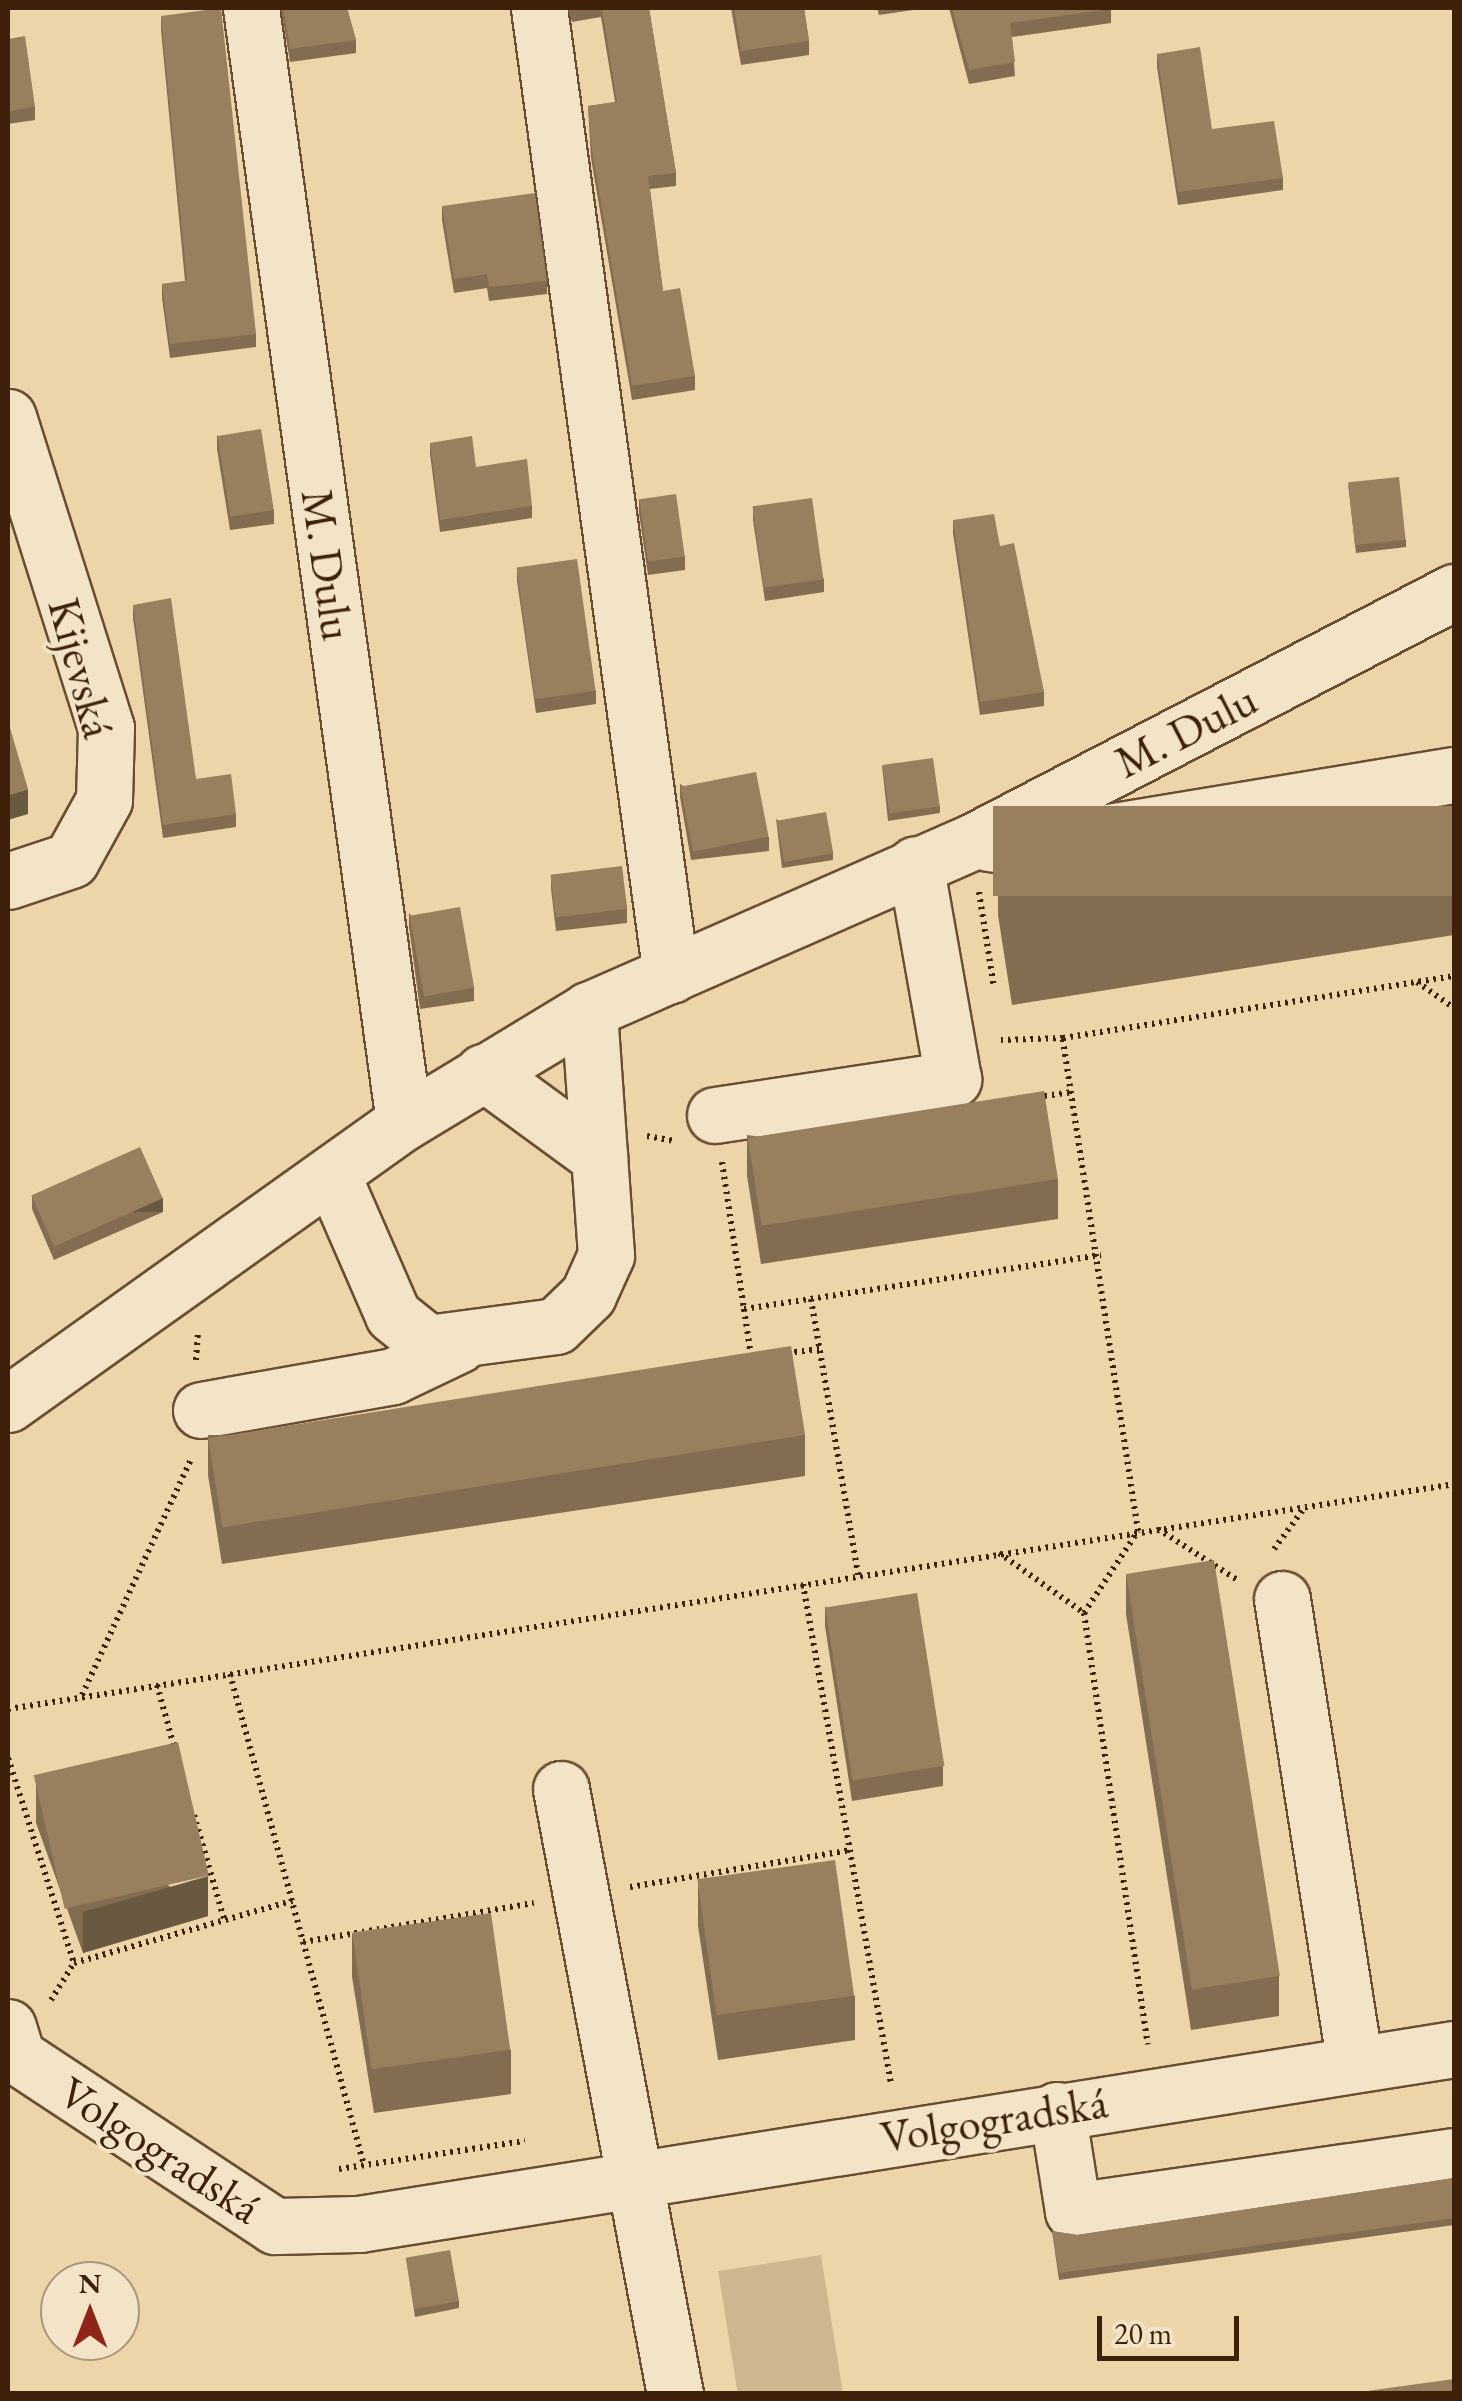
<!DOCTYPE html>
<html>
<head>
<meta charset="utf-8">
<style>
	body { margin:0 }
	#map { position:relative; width:1462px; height:2401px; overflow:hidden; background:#ecd5a9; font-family:"EB Garamond",serif }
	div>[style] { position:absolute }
	.green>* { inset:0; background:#ceb68e; transform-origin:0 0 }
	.path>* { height:6px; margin-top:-3px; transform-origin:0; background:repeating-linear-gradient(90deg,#3d210a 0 2.5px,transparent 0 7.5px) }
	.roads { filter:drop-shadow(2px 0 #694e32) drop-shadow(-2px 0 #694e32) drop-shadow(0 2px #694e32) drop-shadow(0 -2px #694e32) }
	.minor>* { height:55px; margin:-27.5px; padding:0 27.5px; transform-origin:27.5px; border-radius:27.5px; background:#f3e4c7 }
	.wall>* { inset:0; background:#836d50 }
	.shaded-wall>* { inset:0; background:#6a5941; transform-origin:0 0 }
	.building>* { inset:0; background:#987f5d; transform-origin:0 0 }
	span { translate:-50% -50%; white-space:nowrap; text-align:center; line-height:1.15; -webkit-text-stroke:8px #f3e4c7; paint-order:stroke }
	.street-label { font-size:45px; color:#3d210a }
	.frame { position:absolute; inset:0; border:10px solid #3d210a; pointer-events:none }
	.north { position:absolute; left:40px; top:2261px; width:100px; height:100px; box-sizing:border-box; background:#f3e4c7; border:2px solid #aa967b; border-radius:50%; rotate:0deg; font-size:28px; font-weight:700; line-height:40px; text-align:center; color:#3d210a }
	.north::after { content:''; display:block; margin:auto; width:35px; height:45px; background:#8f2418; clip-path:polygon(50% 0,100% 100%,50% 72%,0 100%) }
	.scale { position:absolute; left:1097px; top:2316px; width:142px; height:45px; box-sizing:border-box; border:5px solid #3d210a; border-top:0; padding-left:12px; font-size:30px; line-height:35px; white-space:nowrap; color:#3d210a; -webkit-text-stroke:8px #f3e4c7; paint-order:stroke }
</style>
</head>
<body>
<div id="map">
	<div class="green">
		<i style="left:821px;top:2255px;width:140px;height:104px;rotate:81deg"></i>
	</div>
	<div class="path">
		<i style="left:979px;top:892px;width:97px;rotate:81.1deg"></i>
		<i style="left:1417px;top:982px;width:45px;rotate:35.1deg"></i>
		<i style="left:1063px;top:1038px;width:396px;rotate:-9deg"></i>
		<i style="left:1037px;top:1097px;width:36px;rotate:-8deg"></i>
		<i style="left:647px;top:1136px;width:27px;rotate:10deg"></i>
		<i style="left:722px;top:1162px;width:149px;rotate:81.5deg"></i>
		<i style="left:811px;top:1299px;width:280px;rotate:80.3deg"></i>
		<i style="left:787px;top:1353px;width:33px;rotate:-7deg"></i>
		<i style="left:751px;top:1356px;width:48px;rotate:-98.5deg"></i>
		<i style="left:744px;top:1309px;width:361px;rotate:-8.6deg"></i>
		<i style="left:196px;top:1360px;width:28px;rotate:-86deg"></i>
		<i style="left:1158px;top:1529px;width:93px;rotate:32.7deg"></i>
		<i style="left:1274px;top:1549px;width:52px;rotate:-53.6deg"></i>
		<i style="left:999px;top:1553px;width:104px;rotate:35.2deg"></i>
		<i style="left:1084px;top:1613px;width:98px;rotate:-56.6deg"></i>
		<i style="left:1138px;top:1531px;width:499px;rotate:-98.7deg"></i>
		<i style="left:1063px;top:1038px;width:62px;rotate:178.2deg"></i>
		<i style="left:803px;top:1584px;width:508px;rotate:80.02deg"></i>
		<i style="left:1084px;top:1613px;width:436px;rotate:81.6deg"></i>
		<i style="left:230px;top:1674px;width:509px;rotate:74.74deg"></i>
		<i style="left:157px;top:1685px;width:67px;rotate:74.5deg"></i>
		<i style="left:82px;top:1695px;width:262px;rotate:-65.2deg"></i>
		<i style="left:8px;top:1709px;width:1463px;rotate:-8.84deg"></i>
		<i style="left:8px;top:1758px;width:215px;rotate:72.2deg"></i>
		<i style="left:74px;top:1963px;width:227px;rotate:-15.9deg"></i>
		<i style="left:194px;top:1815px;width:108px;rotate:73.9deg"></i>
		<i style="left:630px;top:1887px;width:223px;rotate:-9.5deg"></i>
		<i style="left:303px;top:1942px;width:234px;rotate:-9.6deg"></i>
		<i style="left:51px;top:2000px;width:44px;rotate:-58.1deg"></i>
		<i style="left:339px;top:2169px;width:188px;rotate:-8.6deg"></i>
	</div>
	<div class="roads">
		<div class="minor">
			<i style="left:251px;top:8px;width:1124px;rotate:82.18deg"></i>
			<i style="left:539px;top:8px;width:976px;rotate:82.23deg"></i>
			<i style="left:8px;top:417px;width:326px;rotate:72.5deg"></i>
			<i style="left:106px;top:728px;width:72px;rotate:91.6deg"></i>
			<i style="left:104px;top:800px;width:68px;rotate:118.8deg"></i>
			<i style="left:71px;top:860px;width:66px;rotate:161.6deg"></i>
			<i style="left:989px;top:843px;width:29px;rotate:8deg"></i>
			<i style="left:1018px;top:847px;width:442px;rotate:-9.4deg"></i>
			<i style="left:483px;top:1072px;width:144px;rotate:36.2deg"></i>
			<i style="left:715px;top:1115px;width:241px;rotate:-8.6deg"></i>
			<i style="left:953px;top:1079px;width:218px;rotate:-100deg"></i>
			<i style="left:333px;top:1177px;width:150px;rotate:66.5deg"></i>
			<i style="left:393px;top:1315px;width:45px;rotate:38.7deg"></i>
			<i style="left:428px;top:1343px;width:129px;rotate:-7.6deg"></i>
			<i style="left:556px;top:1326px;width:45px;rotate:-44.1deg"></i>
			<i style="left:588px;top:1295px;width:44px;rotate:-65.8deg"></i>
			<i style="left:606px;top:1255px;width:246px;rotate:-94deg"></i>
			<i style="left:8px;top:1404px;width:486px;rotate:-35.5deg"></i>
			<i style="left:404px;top:1122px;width:216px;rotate:-31.2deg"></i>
			<i style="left:589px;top:1010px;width:420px;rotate:-23.7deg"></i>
			<i style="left:974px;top:841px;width:541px;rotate:-27.42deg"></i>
			<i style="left:201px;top:1410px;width:195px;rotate:-10deg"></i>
			<i style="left:393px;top:1376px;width:72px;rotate:-25.5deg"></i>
			<i style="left:1282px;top:1599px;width:471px;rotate:81.1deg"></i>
			<i style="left:561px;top:1789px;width:616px;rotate:79.33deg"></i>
			<i style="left:8px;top:2027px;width:30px;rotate:73deg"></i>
			<i style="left:17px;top:2056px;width:309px;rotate:33.4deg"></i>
			<i style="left:275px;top:2226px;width:84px;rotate:-1.4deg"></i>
			<i style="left:359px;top:2224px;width:1109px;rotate:-9.08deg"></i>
			<i style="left:1057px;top:2110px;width:102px;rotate:81deg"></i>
			<i style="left:1073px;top:2211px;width:385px;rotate:-8.2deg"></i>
		</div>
	</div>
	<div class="wall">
		<i style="clip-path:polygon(281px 8px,347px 8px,356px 40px,356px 53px,290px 62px)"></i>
		<i style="clip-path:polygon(568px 8px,649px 8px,676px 173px,676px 186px,650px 189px,663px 291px,695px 376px,695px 390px,632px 400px,591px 158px,588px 106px,615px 102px,601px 17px,572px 22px)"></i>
		<i style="clip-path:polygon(731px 8px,804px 8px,809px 41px,809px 55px,741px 65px)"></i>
		<i style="clip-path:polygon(877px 8px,927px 8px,879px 15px)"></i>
		<i style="clip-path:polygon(949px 8px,1111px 8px,1111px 23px,1012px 37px,1015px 76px,969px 84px)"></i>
		<i style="clip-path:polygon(161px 16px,256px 334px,256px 347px,170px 358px,162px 298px,162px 284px,185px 281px,161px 30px)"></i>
		<i style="clip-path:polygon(8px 39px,35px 107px,35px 120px,8px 124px)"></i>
		<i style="clip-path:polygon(1157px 54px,1212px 129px,1283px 178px,1283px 190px,1178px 205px,1157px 67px)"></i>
		<i style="clip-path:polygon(442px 206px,547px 281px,547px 294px,489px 301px,487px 288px,454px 293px,442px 220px)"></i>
		<i style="clip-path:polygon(217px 435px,274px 510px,274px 524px,230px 530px,217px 449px)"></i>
		<i style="clip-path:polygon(430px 443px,476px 467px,532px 506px,532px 518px,440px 532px,430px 454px)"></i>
		<i style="clip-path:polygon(1348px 484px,1406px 540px,1406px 547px,1356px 553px)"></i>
		<i style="clip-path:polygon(639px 499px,685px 556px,685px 570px,648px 575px,639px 513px)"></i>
		<i style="clip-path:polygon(753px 506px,824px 579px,824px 592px,765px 601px,753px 520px)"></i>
		<i style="clip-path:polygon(953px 520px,1000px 546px,1044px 692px,1044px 706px,980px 715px,953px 533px)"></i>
		<i style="clip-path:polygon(517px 568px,596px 691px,596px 704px,536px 713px,517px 581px)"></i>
		<i style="clip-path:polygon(133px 605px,196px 779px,236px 814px,236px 827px,163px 838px,133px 618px)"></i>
		<i style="clip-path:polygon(882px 765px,940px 806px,940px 813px,888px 821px)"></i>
		<i style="clip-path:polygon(680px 784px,769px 837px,769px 851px,691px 860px,680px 797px)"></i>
		<i style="clip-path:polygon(1454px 806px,1454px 935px,1012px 1005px,998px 915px,998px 876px)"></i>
		<i style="clip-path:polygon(776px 819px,833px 853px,833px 860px,782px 868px)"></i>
		<i style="clip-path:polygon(551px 876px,627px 909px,627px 923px,556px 931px,551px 889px)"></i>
		<i style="clip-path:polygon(409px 913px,474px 988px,474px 1001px,420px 1009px,409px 927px)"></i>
		<i style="clip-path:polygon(747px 1135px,1058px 1179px,1058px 1219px,761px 1264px,747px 1176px)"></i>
		<i style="clip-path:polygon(32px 1196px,163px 1212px,54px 1260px,32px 1209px)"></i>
		<i style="clip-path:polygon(208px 1435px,805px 1435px,805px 1476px,222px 1564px,208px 1475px)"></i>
		<i style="clip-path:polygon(1126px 1573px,1279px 1976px,1279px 2016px,1191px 2030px,1126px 1614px)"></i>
		<i style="clip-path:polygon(825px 1606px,943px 1766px,943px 1786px,852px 1801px,825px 1626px)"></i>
		<i style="clip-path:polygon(36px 1783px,208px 1916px,83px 1953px,36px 1823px)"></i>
		<i style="clip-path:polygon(698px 1882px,855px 1996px,855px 2040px,718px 2060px,698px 1926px)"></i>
		<i style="clip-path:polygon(352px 1933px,511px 2050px,511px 2094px,374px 2113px,352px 1977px)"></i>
		<i style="clip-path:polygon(1454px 2178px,1454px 2225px,1059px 2280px,1052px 2231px,1077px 2235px)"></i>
		<i style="clip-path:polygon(406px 2258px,459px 2301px,459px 2308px,415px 2317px)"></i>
	</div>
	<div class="shaded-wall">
		<i style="clip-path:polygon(28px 789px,28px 814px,8px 820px,8px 795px)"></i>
		<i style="left:163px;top:1198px;width:14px;height:119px;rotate:90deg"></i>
		<i style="clip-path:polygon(208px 1876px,208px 1916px,83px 1953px,83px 1912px)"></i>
	</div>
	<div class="building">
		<i style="clip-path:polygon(221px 8px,256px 334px,170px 344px,162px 284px,187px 281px,161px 16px)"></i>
		<i style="clip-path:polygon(283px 8px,347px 8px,356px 40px,290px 49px)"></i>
		<i style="clip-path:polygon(602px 8px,649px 8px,676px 173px,648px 176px,663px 291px,680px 288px,695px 376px,632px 386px,591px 144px,588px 106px,617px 102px)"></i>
		<i style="clip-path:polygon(734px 8px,804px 8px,809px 41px,741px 51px)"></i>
		<i style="clip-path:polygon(952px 8px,1111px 8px,1111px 9px,1010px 23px,1015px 62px,969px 70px)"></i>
		<i style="clip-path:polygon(25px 36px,35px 107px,8px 111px,8px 39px)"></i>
		<i style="clip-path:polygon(1200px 47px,1212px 129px,1274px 121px,1283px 178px,1178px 192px,1157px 54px)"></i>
		<i style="clip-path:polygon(535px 193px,547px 281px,489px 287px,487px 274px,454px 279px,442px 206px)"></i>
		<i style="left:261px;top:429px;width:82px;height:44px;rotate:81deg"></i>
		<i style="clip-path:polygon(472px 436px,476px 467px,527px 459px,532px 506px,440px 520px,430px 443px)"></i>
		<i style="left:1399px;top:477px;width:63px;height:51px;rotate:84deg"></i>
		<i style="left:676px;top:494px;width:63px;height:37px;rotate:82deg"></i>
		<i style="left:812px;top:498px;width:82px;height:60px;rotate:82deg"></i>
		<i style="clip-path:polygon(994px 514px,1000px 546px,1014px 543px,1044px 692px,980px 702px,953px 520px)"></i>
		<i style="left:577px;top:559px;width:133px;height:61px;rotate:82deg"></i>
		<i style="clip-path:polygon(171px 598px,196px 779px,231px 774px,236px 814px,163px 825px,133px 605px)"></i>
		<i style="clip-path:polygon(8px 721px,28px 789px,8px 795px)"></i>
		<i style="left:933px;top:758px;width:49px;height:51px;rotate:82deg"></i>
		<i style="left:756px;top:772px;width:66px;height:77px;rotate:79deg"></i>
		<i style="left:1454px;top:806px;width:90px;height:461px;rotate:90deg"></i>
		<i style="left:826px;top:812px;width:42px;height:50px;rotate:80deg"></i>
		<i style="left:622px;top:866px;width:43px;height:72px;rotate:83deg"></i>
		<i style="left:460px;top:907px;width:82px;height:51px;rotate:80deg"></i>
		<i style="left:1044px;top:1091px;width:89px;height:300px;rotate:81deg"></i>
		<i style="left:140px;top:1147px;width:56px;height:119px;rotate:66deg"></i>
		<i style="left:791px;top:1346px;width:90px;height:590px;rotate:81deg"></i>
		<i style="left:1214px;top:1560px;width:421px;height:89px;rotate:81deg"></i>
		<i style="left:917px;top:1593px;width:175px;height:93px;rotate:81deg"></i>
		<i style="left:178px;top:1742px;width:137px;height:148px;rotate:77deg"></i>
		<i style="left:835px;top:1860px;width:137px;height:139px;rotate:82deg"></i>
		<i style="left:491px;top:1913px;width:138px;height:140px;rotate:82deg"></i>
		<i style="clip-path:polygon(1454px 2178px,1454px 2218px,1059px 2273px,1052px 2231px,1077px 2235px)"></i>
		<i style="left:450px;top:2250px;width:52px;height:45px;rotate:80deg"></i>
		<i style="clip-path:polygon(1454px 2379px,1454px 2394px,1345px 2394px)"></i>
	</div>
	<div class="street-label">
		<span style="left:327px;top:565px;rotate:82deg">M. Dulu</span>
		<span style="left:81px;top:668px;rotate:75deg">Kijevská</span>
		<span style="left:1186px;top:731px;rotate:-27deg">M. Dulu</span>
		<span style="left:994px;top:2120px;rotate:-9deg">Volgogradská</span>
		<span style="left:160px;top:2150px;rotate:33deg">Volgogradská</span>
	</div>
	<div class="frame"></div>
	<div class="north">N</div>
	<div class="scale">20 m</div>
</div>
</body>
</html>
